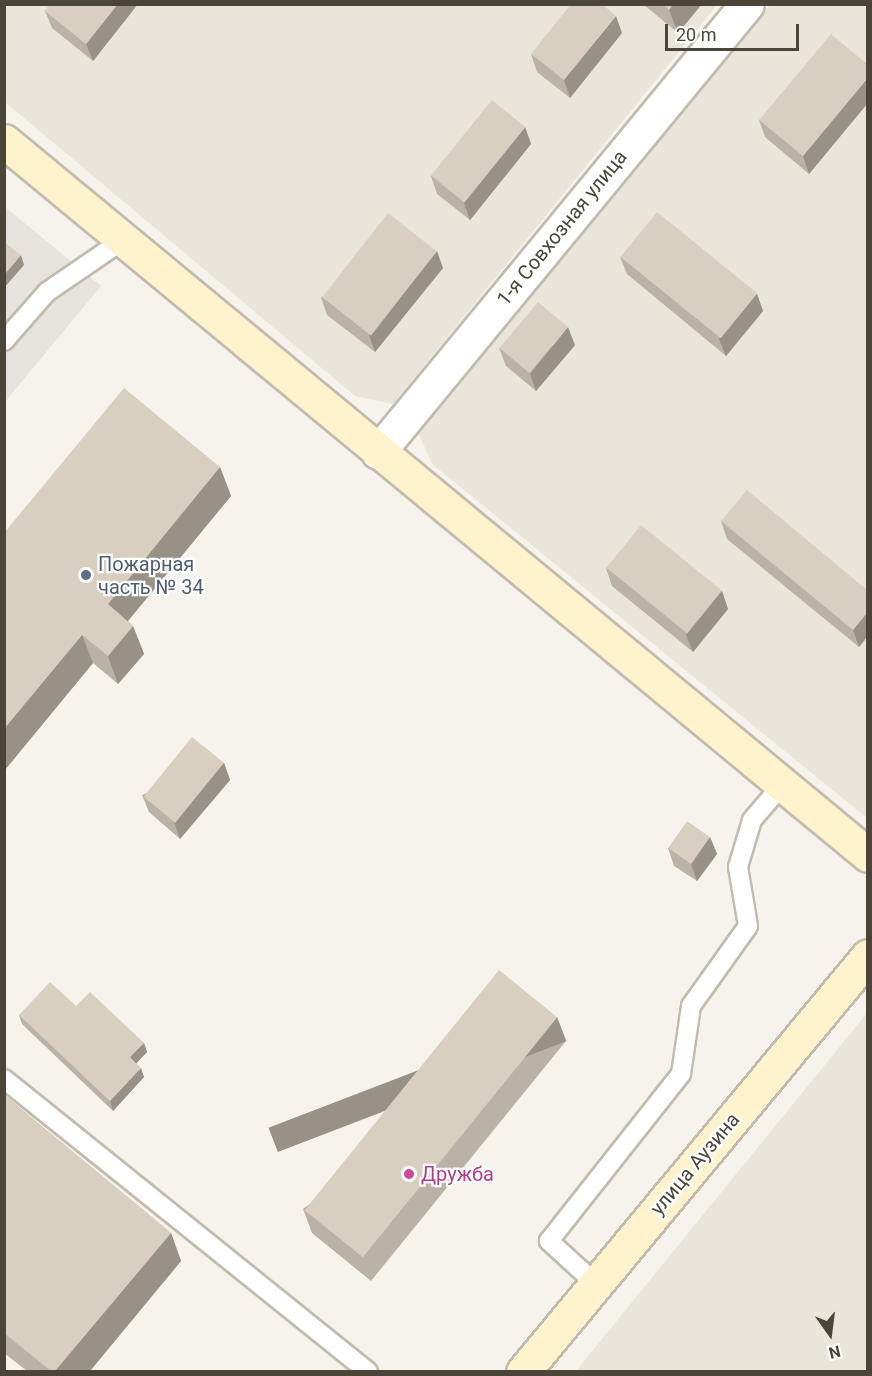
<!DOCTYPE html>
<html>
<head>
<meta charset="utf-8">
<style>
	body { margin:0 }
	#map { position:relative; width:872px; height:1376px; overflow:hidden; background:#f6f3ec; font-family:Roboto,sans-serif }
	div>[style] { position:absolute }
	.residential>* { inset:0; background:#eae5da }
	.industrial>* { inset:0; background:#e6e2dd }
	.roads { filter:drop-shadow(2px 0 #c2bbae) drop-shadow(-2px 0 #c2bbae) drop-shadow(0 2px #c2bbae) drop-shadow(0 -2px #c2bbae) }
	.service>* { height:18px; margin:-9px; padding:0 9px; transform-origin:9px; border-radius:9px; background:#fff }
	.minor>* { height:33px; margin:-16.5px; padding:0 16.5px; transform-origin:16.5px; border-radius:16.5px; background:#fff }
	.secondary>* { height:33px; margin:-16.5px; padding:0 16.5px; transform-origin:16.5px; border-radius:16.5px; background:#fff3cd }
	.wall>* { inset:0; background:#bab2a6 }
	.shaded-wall>* { inset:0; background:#979187; transform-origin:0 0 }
	.building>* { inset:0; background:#d8cfc1; transform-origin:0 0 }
	.dots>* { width:16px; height:16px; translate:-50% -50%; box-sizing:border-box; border:3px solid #fff; border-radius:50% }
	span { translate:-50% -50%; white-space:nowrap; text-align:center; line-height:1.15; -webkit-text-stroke:4.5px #fff; paint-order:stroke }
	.street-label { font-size:20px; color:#4b4439 }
	.service-label { font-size:20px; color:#4e5e75 }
	.left { translate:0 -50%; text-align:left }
	.hotel-label { font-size:20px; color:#b23c85 }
	.frame { position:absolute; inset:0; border:6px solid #4b4439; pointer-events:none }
	.north { position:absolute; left:800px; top:1304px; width:60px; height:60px; -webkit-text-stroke:4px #fff; paint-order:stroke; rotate:166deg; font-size:16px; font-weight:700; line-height:24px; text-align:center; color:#4b4439 }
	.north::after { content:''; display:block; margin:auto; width:21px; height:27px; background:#4b4439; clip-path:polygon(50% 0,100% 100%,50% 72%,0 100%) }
	.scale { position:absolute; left:665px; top:24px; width:134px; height:27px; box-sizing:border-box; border:3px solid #4b4439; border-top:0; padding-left:8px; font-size:18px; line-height:21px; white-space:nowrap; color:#4b4439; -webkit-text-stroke:4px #fff; paint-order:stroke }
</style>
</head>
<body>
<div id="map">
	<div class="residential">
		<i style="clip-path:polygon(4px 5px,717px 5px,393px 404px,355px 396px,5px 102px)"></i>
		<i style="clip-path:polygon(770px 5px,867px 5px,867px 818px,432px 464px,419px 434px)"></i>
		<i style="clip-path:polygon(867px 1013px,867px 1371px,576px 1371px)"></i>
	</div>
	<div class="industrial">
		<i style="clip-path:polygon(5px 207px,101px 286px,5px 402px)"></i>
	</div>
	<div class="roads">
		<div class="service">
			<i style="left:4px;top:341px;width:65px;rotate:-48.7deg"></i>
			<i style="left:47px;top:292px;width:96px;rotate:-34.4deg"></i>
			<i style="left:4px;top:1079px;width:467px;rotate:38.8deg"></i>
			<i style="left:596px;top:1284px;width:64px;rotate:-137.5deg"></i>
			<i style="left:549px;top:1241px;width:213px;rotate:-51.7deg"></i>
			<i style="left:681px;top:1074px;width:69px;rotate:-81.6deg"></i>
			<i style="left:691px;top:1006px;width:98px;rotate:-54.5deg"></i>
			<i style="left:748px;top:926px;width:60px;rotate:-99.6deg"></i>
			<i style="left:738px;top:867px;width:49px;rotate:-73.4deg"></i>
			<i style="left:752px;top:820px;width:46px;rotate:-49.4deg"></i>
		</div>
		<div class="minor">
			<i style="left:378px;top:452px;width:580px;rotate:-50.52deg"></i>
		</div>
		<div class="secondary">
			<i style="left:4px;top:141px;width:1121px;rotate:39.57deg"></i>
			<i style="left:523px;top:1372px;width:540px;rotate:-50.33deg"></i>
		</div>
	</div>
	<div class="wall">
		<i style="clip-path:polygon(50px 4px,138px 4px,93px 61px,52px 28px,45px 11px)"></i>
		<i style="clip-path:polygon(643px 4px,702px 4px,678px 33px)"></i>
		<i style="clip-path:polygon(622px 33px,570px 98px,537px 72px,531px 54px)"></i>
		<i style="clip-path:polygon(867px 64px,867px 104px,809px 174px,765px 137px,759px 120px)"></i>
		<i style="clip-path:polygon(525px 127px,531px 144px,470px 220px,437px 194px,431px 176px)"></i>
		<i style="clip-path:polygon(620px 257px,757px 294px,763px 311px,726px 356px,627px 274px)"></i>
		<i style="clip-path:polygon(443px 268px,375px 352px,327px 315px,321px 297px)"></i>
		<i style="clip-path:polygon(575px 345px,536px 391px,506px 366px,499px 348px)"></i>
		<i style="clip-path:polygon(220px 467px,231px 496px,128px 621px,133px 626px,144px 654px,118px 684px,93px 663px,4px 771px,4px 533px)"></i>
		<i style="clip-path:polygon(721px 521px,867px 590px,867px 637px,859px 647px,727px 539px)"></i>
		<i style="clip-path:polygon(606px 568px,722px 591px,728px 609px,693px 652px,612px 586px)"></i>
		<i style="clip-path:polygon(224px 763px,230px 780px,180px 839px,149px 812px,142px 795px)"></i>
		<i style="clip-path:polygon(710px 837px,717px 854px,697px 881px,674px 866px,668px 848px)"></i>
		<i style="clip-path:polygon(76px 1006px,144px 1043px,147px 1052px,136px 1063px,144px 1077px,113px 1111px,22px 1024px,19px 1015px)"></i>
		<i style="clip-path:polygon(557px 1017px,566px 1041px,371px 1281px,312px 1233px,303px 1209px)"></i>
		<i style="clip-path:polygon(4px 1095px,171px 1233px,181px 1261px,90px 1371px,27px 1371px,4px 1353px)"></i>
	</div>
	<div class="shaded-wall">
		<i style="clip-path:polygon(118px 4px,138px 4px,93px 61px,86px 44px)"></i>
		<i style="clip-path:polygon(673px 4px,702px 4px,678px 33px,669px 10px)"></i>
		<i style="clip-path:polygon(616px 16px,622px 33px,570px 98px,564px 80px)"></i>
		<i style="clip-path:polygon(867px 79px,867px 104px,809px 174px,803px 156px)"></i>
		<i style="clip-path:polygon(525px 127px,531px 144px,470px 220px,464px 203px)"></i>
		<i style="clip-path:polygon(437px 251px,443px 268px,375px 352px,369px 335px)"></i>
		<i style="clip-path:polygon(21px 255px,24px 265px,4px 288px,4px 275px)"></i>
		<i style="clip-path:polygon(757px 294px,763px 311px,726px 356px,719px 339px)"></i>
		<i style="clip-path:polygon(568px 327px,575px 345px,536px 391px,530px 374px)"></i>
		<i style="clip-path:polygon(220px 467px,231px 496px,118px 633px,108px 604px)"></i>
		<i style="clip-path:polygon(722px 591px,728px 609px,693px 652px,686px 635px)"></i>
		<i style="clip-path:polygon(867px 613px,867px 637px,859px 647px,853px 630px)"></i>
		<i style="clip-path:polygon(133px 626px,144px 654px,118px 684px,108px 656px)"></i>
		<i style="clip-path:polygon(82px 635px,93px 663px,4px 771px,4px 729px)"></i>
		<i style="clip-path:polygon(224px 763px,230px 780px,180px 839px,174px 822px)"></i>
		<i style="clip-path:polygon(710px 837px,717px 854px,697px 881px,691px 864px)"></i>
		<i style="left:557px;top:1017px;width:26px;height:309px;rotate:69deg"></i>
		<i style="clip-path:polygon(144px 1043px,147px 1052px,133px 1067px,130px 1057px)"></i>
		<i style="clip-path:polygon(141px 1068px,144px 1077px,113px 1111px,110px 1101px)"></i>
		<i style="clip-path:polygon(171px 1233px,181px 1261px,90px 1371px,55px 1371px)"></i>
	</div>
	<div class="building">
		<i style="clip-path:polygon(50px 4px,118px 4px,86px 44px,45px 11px)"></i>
		<i style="clip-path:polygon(571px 4px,602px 4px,616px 16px,564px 80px,531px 54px)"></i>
		<i style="clip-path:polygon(663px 4px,673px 4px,669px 10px)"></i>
		<i style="clip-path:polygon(831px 34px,867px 64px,867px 79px,803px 156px,759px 120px)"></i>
		<i style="left:492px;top:100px;width:43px;height:97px;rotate:39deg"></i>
		<i style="left:657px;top:212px;width:129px;height:58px;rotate:39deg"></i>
		<i style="left:388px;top:213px;width:62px;height:107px;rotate:38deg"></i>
		<i style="clip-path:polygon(4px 242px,21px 255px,4px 275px)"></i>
		<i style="left:538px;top:302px;width:39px;height:60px;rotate:40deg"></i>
		<i style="clip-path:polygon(124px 388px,220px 467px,108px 604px,133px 626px,108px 656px,82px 635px,4px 729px,4px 533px)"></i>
		<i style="clip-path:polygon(747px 490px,867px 590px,867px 613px,853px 630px,721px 521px)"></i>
		<i style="left:641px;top:525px;width:104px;height:55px;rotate:39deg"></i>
		<i style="left:192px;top:737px;width:41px;height:77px;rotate:39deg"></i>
		<i style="left:687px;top:821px;width:28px;height:33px;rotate:35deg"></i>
		<i style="left:499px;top:970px;width:75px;height:309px;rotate:39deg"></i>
		<i style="clip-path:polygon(50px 982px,76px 1006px,90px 992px,144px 1043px,130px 1057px,141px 1068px,110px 1101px,19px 1015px)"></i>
		<i style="clip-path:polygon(4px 1095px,171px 1233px,55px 1371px,51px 1371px,4px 1333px)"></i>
	</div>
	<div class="dots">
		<i style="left:86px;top:575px;background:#5c6f8a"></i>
		<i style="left:409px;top:1174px;background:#d1479c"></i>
	</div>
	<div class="street-label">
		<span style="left:562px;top:228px;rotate:-51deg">1-я Совхозная улица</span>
		<span style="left:695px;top:1164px;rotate:-50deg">улица Аузина</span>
	</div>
	<div class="service-label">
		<span class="left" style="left:98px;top:576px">Пожарная<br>часть № 34</span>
	</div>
	<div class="hotel-label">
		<span class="left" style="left:421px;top:1174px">Дружба</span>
	</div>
	<div class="frame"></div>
	<div class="north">N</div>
	<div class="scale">20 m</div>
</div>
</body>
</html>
